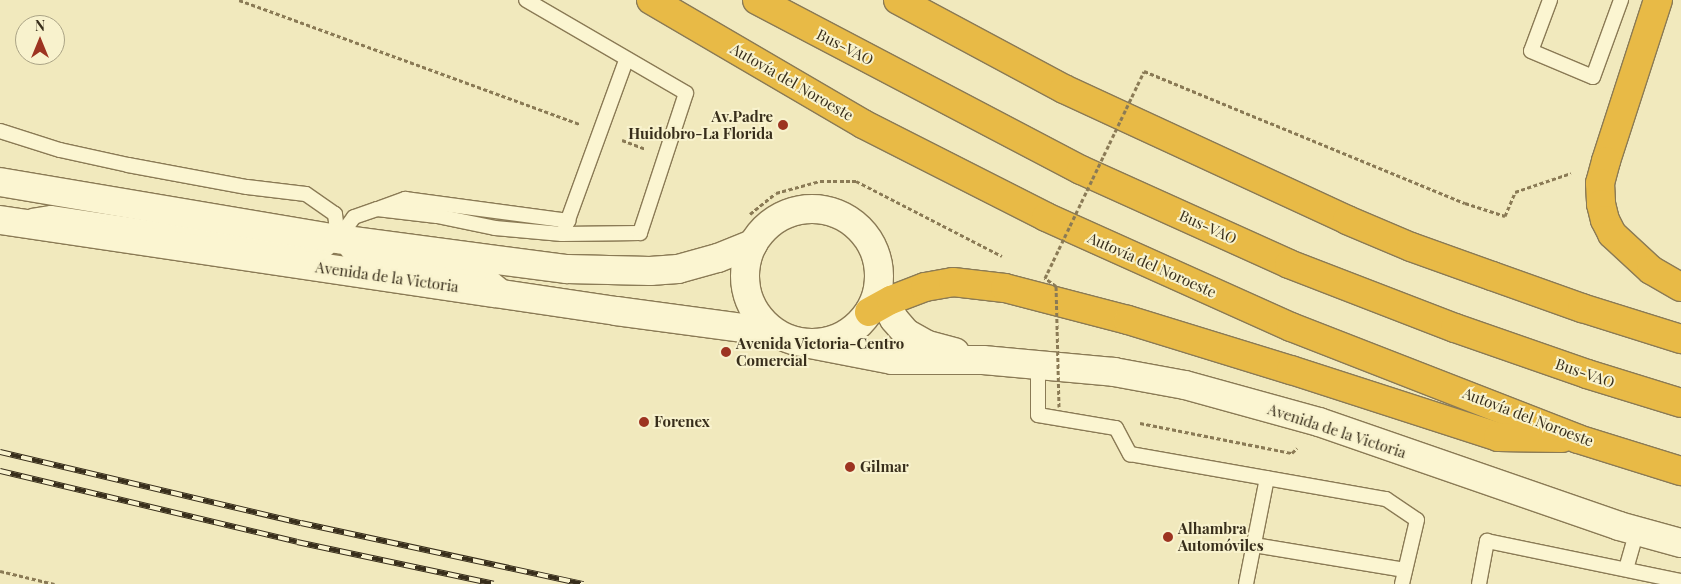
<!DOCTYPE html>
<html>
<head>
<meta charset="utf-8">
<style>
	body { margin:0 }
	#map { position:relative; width:1681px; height:584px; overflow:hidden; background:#f1e9bd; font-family:"Playfair Display",serif }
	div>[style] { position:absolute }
	.path>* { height:3px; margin-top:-1.5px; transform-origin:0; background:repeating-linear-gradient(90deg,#8a7a55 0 4px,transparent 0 6.5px) }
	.roads { filter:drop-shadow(1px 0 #8a7a55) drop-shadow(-1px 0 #8a7a55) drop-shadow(0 1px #8a7a55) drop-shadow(0 -1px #8a7a55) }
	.service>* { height:14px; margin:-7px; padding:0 7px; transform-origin:7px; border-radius:7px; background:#fbf5d1 }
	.tertiary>* { height:28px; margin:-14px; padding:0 14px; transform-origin:14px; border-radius:14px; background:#fbf5d1 }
	.tertiary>.ring { margin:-14px; padding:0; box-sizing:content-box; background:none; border:28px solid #fbf5d1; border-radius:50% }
	.motorway>* { height:28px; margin:-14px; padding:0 14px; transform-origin:14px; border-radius:14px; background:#e8ba46 }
	.rail>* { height:5.5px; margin-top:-2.75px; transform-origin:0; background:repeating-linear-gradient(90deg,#f8f2cd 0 11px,#382e1b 0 22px); box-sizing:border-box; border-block:1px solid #382e1b }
	.path-bridge>* { height:3px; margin-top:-1.5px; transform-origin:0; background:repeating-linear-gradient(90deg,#8a7a55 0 4px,transparent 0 6.5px) }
	.dots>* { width:14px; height:14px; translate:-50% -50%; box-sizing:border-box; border:2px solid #f8f2cd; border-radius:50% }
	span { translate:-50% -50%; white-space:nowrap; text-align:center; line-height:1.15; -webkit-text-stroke:4px #f8f2cd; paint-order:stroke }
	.street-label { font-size:15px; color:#382e1b }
	.poi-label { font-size:15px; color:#382e1b; font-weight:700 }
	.right { translate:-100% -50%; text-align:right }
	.left { translate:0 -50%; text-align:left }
	.north { position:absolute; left:15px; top:15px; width:50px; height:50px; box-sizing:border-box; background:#f8f2cd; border:1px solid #aba486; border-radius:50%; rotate:0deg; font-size:14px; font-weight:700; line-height:20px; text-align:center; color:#382e1b }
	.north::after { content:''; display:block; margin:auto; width:18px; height:22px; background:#9d3421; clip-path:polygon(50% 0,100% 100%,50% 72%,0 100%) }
</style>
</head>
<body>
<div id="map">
	<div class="path">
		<i style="left:239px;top:0;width:362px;rotate:20deg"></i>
		<i style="left:1144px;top:71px;width:347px;rotate:22.4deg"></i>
		<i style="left:1465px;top:203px;width:42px;rotate:18deg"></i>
		<i style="left:1505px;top:216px;width:26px;rotate:-67deg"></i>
		<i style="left:1515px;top:192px;width:59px;rotate:-18.7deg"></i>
		<i style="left:622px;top:140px;width:25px;rotate:21deg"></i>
		<i style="left:750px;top:214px;width:33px;rotate:-39deg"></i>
		<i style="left:776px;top:193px;width:46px;rotate:-15.3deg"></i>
		<i style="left:820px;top:181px;width:36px"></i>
		<i style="left:856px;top:181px;width:164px;rotate:27.2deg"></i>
		<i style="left:1140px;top:423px;width:155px;rotate:11.2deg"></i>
		<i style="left:1292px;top:453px;width:7px;rotate:-45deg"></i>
		<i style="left:0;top:571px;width:56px;rotate:13.5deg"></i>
	</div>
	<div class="roads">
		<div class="service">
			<i style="left:1550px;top:0;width:54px;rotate:110.4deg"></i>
			<i style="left:1531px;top:51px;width:67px;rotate:22.8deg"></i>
			<i style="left:1593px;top:77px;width:82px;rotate:-70deg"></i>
			<i style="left:0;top:131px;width:63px;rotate:17.6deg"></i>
			<i style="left:60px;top:150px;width:70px;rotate:12.4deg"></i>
			<i style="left:128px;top:165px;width:121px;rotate:10.5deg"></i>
			<i style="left:247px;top:187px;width:59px;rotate:6.8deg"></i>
			<i style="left:306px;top:194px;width:35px;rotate:35deg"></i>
			<i style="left:335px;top:214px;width:25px;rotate:83deg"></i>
			<i style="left:338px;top:239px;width:21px;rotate:51deg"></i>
			<i style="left:351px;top:255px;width:143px;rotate:9.3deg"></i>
			<i style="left:492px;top:278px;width:19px;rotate:39deg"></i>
			<i style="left:380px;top:208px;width:27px;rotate:-20deg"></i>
			<i style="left:405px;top:199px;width:165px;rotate:7.6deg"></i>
			<i style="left:32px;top:216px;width:19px;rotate:-9deg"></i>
			<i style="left:51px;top:213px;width:252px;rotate:8.5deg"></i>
			<i style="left:300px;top:250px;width:27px;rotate:-2deg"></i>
			<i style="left:327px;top:249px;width:15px;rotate:-42deg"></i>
			<i style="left:338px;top:239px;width:27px;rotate:-54deg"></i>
			<i style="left:354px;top:217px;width:24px;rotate:-19deg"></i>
			<i style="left:377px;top:209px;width:60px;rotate:6.7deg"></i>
			<i style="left:437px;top:216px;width:59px;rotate:11.7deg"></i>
			<i style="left:495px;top:228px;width:67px;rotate:5.1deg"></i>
			<i style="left:562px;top:234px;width:78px;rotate:-0.7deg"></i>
			<i style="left:640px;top:233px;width:147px;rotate:-71.8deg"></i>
			<i style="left:686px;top:93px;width:185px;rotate:-149.8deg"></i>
			<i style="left:565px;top:228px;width:179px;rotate:-70deg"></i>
			<i style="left:1038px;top:364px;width:51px;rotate:90deg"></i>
			<i style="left:1038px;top:415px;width:79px;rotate:9.5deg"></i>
			<i style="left:1116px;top:428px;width:30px;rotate:62deg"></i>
			<i style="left:1130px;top:454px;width:260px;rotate:10deg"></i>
			<i style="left:1386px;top:499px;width:37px;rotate:34deg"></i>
			<i style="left:1417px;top:520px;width:66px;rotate:103.2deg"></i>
			<i style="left:1254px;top:545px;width:153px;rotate:9.4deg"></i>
			<i style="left:1626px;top:569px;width:40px;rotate:-74deg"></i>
			<i style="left:1246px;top:584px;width:108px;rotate:-78.8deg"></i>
			<i style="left:1479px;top:584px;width:44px;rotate:-79.5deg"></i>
			<i style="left:1487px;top:541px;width:198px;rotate:11.7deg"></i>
		</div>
		<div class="tertiary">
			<i style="left:0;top:182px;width:343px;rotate:9.6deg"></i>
			<i style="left:338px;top:239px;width:231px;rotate:7.5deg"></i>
			<i style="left:567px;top:269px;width:83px;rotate:1.4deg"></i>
			<i style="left:650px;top:271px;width:28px;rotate:-4deg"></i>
			<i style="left:678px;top:269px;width:41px;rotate:-15.4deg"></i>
			<i style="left:718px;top:258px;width:38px;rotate:-22deg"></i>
			<i class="ring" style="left:745px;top:209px;width:106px;height:106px"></i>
			<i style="left:0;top:220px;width:623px;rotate:8.4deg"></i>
			<i style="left:616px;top:311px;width:159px;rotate:7.6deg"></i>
			<i style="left:878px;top:291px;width:32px;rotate:60deg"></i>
			<i style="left:894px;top:319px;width:18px;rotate:49deg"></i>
			<i style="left:906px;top:333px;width:25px;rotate:29deg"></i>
			<i style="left:928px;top:345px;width:28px;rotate:15deg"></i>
			<i style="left:810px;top:344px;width:84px;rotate:11deg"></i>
			<i style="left:892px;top:360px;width:91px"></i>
			<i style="left:983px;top:360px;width:132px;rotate:5.2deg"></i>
			<i style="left:1114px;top:372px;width:72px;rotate:10.4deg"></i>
			<i style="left:1185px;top:385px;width:139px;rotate:15.4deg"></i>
			<i style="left:1319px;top:422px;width:318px;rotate:19.1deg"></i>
			<i style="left:1619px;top:526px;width:64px;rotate:15.3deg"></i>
		</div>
		<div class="motorway">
			<i style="left:651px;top:0;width:246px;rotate:30.3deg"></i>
			<i style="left:863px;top:124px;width:205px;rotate:26.9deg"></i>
			<i style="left:1046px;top:217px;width:269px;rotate:24.2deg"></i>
			<i style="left:1291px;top:327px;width:308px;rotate:21.3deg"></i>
			<i style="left:1578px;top:439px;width:108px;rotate:17.3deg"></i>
			<i style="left:757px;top:0;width:366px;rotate:27.7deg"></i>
			<i style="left:1081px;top:170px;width:228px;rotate:24.3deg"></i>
			<i style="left:1289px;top:264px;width:178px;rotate:21.1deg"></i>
			<i style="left:1455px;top:328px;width:140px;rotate:19.2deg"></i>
			<i style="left:1587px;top:374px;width:98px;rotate:17.1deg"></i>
			<i style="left:898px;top:0;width:188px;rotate:28.2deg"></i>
			<i style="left:1064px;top:89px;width:312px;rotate:24.8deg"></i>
			<i style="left:1347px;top:220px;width:69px;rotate:22.9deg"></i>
			<i style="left:1411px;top:247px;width:86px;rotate:19.7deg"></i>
			<i style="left:1492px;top:276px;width:96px;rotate:19.6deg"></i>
			<i style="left:1582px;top:308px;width:104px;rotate:17.4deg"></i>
			<i style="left:1658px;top:0;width:169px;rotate:107.9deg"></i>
			<i style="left:1606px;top:161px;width:23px;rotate:105deg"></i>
			<i style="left:1600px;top:183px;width:21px;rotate:87deg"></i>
			<i style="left:1601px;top:204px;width:16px;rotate:76deg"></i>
			<i style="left:1605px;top:220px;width:16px;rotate:63deg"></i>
			<i style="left:1612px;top:234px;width:53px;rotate:42.7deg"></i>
			<i style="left:1651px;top:270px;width:34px;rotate:30deg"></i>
			<i style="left:869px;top:312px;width:25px;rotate:-29deg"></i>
			<i style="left:891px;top:300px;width:36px;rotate:-21deg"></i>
			<i style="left:925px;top:287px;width:28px;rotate:-10deg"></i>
			<i style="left:953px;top:282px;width:52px;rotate:6.6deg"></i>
			<i style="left:1005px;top:288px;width:127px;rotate:14.6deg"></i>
			<i style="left:1128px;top:320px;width:170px;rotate:17.1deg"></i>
			<i style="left:1291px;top:370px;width:218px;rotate:17.9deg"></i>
			<i style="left:1498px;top:437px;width:64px;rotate:0.9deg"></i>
		</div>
	</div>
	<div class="rail">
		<i style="left:0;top:452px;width:309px;rotate:13.3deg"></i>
		<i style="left:301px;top:523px;width:289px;rotate:12.2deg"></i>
		<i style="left:0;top:471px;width:305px;rotate:13.4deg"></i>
		<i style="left:297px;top:542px;width:201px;rotate:12deg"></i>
	</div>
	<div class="path-bridge">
		<i style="left:1059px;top:407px;width:121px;rotate:-91.4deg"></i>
		<i style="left:1056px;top:286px;width:14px;rotate:-144deg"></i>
		<i style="left:1045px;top:278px;width:229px;rotate:-64.4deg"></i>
	</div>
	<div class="dots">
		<i style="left:783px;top:125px;background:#9d3421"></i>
		<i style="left:726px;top:352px;background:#9d3421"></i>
		<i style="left:644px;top:422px;background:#9d3421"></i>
		<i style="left:850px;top:467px;background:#9d3421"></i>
		<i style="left:1168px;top:537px;background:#9d3421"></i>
	</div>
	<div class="street-label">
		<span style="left:845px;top:47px;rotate:27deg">Bus-VAO</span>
		<span style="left:792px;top:82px;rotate:30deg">Autovía del Noroeste</span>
		<span style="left:1208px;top:227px;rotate:24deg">Bus-VAO</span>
		<span style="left:1152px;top:265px;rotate:24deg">Autovía del Noroeste</span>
		<span style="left:387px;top:277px;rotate:8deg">Avenida de la Victoria</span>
		<span style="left:1585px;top:373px;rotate:19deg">Bus-VAO</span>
		<span style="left:1528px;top:417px;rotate:21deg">Autovía del Noroeste</span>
		<span style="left:1337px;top:431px;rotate:18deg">Avenida de la Victoria</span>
	</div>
	<div class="poi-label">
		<span class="right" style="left:773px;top:125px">Av.Padre<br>Huidobro-La Florida</span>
		<span class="left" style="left:736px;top:352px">Avenida Victoria-Centro<br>Comercial</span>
		<span class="left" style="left:654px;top:422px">Forenex</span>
		<span class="left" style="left:860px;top:467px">Gilmar</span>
		<span class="left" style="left:1178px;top:537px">Alhambra<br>Automóviles</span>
	</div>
	<div class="north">N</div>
</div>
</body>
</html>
